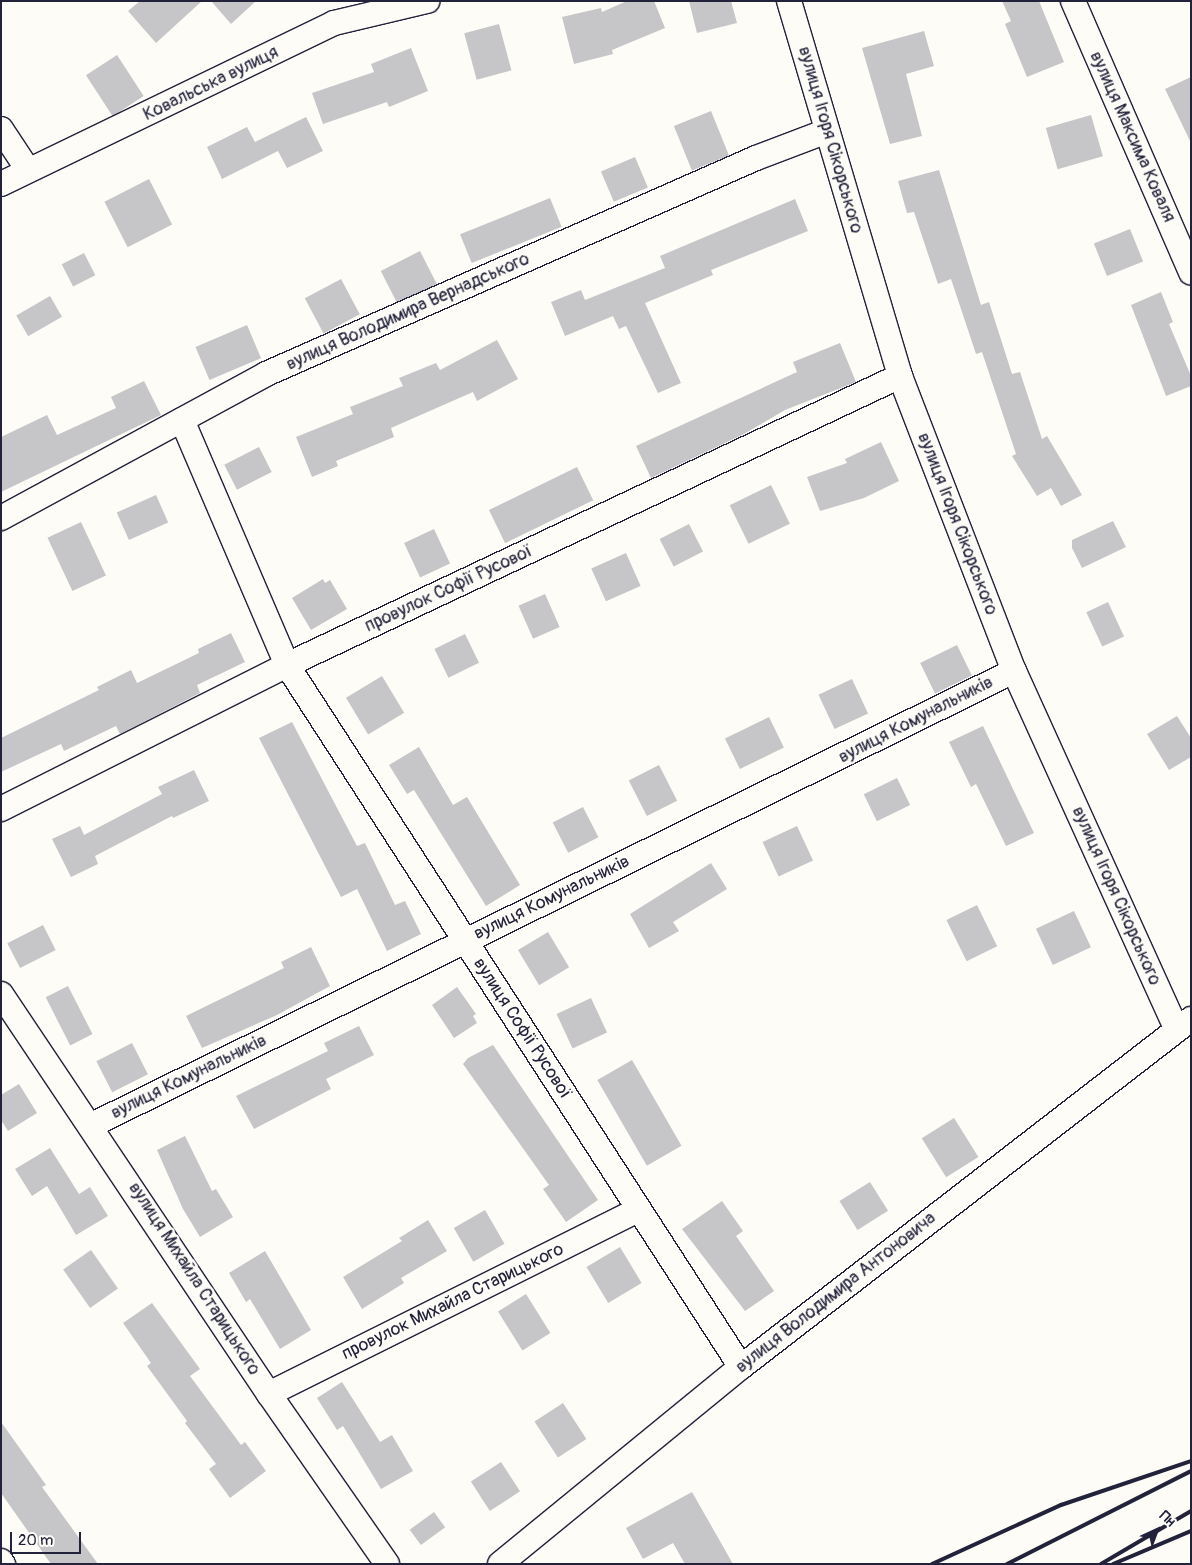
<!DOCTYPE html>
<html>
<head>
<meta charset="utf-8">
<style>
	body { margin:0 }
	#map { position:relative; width:1192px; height:1565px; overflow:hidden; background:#fdfcf7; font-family:Pangolin,sans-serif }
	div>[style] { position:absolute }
	.building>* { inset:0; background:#c6c6c8; transform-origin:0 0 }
	.roads { filter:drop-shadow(1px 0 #22223b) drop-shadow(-1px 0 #22223b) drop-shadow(0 1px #22223b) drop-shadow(0 -1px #22223b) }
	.minor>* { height:24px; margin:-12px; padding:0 12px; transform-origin:12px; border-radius:12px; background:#fdfcf7 }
	.rail>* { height:4px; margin:-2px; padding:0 2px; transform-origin:2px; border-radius:2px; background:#22223b }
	span { translate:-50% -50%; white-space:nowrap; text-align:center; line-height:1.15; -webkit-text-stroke:4.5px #fdfcf7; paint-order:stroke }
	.street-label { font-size:18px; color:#22223b }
	.frame { position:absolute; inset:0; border:2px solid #22223b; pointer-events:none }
	.north { position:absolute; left:1132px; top:1505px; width:50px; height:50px; -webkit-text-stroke:4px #fdfcf7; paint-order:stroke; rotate:43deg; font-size:14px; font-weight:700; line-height:20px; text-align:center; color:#22223b }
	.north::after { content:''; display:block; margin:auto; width:18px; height:22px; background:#22223b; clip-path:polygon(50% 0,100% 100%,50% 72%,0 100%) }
	.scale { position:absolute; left:10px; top:1532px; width:71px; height:22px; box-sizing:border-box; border:2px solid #22223b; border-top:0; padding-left:6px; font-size:15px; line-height:18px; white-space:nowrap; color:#22223b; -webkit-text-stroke:4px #fdfcf7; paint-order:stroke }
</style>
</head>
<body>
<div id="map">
	<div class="building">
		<i style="clip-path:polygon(140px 1px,202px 1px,156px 43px,128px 11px)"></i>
		<i style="clip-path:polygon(211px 1px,256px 1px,231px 24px)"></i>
		<i style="clip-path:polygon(627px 1px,654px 1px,665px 28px,612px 50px,613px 54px,574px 64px,562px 17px,601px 8px,602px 12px)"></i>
		<i style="clip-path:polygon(689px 1px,731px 1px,737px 23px,697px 33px)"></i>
		<i style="clip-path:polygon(1002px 1px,1039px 1px,1064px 62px,1027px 77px,1005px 24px,1011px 21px)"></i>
		<i style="left:499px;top:24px;width:48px;height:36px;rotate:75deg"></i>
		<i style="clip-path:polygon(924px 31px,934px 66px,906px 74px,922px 136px,890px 144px,862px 48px)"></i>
		<i style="clip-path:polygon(411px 48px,428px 91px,389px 107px,387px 102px,323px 124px,312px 93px,374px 72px,371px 64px)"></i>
		<i style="left:117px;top:55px;width:49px;height:37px;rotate:57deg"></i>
		<i style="clip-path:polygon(1191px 77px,1191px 143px,1165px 89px)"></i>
		<i style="left:711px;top:111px;width:48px;height:40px;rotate:68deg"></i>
		<i style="left:1091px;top:115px;width:43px;height:47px;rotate:74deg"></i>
		<i style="clip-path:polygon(306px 117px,323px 151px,287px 168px,278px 151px,222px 179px,207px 147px,247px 127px,255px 142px)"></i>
		<i style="left:635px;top:157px;width:33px;height:37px;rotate:67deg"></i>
		<i style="clip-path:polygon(939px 170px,981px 305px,989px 302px,1012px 374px,1020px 372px,1042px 439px,1047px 436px,1082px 495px,1061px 506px,1051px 488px,1037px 496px,1012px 456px,1016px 454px,982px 352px,976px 354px,951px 279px,938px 284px,914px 212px,907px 213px,898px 181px)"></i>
		<i style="left:149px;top:179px;width:51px;height:50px;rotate:63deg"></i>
		<i style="left:550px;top:198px;width:31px;height:97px;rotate:68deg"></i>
		<i style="clip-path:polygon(795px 199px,808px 231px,711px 270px,713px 275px,645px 303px,681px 383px,658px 393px,626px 326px,619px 329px,613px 316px,565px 336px,551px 302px,581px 290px,585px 300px,665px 268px,660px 256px)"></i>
		<i style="left:1130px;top:229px;width:35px;height:39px;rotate:68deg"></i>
		<i style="left:420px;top:251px;width:37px;height:44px;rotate:63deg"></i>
		<i style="left:84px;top:253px;width:25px;height:25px;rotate:63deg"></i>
		<i style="left:341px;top:279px;width:40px;height:41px;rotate:62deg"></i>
		<i style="clip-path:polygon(1161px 292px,1173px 322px,1169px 324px,1191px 376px,1191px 386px,1166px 396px,1131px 305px)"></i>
		<i style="left:50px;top:296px;width:24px;height:39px;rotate:60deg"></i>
		<i style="left:247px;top:325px;width:36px;height:56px;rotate:67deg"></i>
		<i style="clip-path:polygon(497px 340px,518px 379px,477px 401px,473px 392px,391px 428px,394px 437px,336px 461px,338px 466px,312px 477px,296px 437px,353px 414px,350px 407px,403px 386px,399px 378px,436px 363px,440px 370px)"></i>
		<i style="clip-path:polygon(840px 343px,856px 382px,785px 410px,744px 434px,651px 478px,636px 446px,797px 372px,793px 362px)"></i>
		<i style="clip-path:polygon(144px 381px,161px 415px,1px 492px,1px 437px,47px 415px,57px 435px,116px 408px,111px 397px)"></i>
		<i style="clip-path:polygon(881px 442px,899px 481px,864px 498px,820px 511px,807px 477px,847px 463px,845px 459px)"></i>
		<i style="left:259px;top:447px;width:28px;height:39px;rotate:63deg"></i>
		<i style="left:577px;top:467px;width:37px;height:98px;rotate:64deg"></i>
		<i style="left:771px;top:485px;width:43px;height:46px;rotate:64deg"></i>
		<i style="left:156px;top:495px;width:30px;height:43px;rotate:66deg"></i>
		<i style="clip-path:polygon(1113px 521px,1126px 547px,1082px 568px,1072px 548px,1072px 540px)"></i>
		<i style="left:81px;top:522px;width:59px;height:37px;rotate:65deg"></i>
		<i style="left:689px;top:524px;width:31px;height:33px;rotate:63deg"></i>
		<i style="left:434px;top:529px;width:38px;height:33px;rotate:65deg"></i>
		<i style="left:626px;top:553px;width:36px;height:38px;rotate:66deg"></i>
		<i style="clip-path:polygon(323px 579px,325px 583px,330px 580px,347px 609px,311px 630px,292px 598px)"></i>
		<i style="left:545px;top:594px;width:36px;height:29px;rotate:66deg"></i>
		<i style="left:1108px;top:602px;width:38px;height:24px;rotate:65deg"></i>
		<i style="clip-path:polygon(231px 633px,245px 662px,197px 685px,200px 693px,120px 734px,116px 726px,64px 751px,61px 744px,1px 772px,1px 738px,99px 690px,97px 687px,131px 670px,137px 683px,199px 653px,198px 649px)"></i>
		<i style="left:465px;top:634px;width:32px;height:34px;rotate:64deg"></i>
		<i style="left:957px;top:645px;width:34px;height:41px;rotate:64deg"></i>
		<i style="left:382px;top:676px;width:43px;height:42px;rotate:59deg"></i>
		<i style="left:852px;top:679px;width:38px;height:37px;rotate:65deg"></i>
		<i style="clip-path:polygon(1177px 716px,1191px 738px,1191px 757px,1169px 770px,1147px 734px)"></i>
		<i style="left:769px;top:717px;width:34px;height:49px;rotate:64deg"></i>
		<i style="clip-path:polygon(292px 722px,357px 846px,365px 843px,395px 905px,405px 901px,421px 934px,387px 951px,357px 889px,341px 897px,259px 738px)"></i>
		<i style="clip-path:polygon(983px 726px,1034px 833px,1006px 846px,976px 784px,971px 787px,949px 742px)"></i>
		<i style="clip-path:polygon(419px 747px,453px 805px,467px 797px,520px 885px,486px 906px,414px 790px,407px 794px,389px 765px)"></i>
		<i style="left:659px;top:765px;width:40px;height:34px;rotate:63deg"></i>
		<i style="clip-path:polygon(194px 770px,209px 801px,173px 818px,172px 816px,95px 856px,98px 864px,71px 877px,52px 839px,80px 826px,84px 835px,162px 794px,158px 787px)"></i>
		<i style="left:897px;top:778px;width:30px;height:37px;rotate:64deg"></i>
		<i style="left:583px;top:807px;width:34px;height:34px;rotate:63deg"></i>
		<i style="left:797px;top:826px;width:38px;height:38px;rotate:65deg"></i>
		<i style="clip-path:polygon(711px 863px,727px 889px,673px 922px,679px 931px,649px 948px,630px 914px)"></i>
		<i style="left:977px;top:905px;width:46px;height:34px;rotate:64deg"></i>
		<i style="left:1074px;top:911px;width:40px;height:42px;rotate:65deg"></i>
		<i style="left:43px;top:925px;width:28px;height:40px;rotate:63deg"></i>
		<i style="left:548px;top:932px;width:41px;height:35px;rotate:59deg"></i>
		<i style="clip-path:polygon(311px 947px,330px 986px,277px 1015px,202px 1048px,186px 1016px,284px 968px,281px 962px)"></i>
		<i style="left:68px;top:986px;width:54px;height:25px;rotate:63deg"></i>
		<i style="clip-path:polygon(457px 987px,476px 1014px,473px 1016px,477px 1023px,454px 1038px,432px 1005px)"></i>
		<i style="left:591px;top:998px;width:38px;height:38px;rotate:65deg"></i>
		<i style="clip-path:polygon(359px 1026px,374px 1055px,326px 1079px,331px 1089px,254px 1129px,236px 1096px,328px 1051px,324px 1043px)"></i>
		<i style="left:132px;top:1043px;width:35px;height:40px;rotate:63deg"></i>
		<i style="clip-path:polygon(493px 1045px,598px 1200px,566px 1222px,543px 1189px,549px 1185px,463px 1064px,468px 1058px)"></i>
		<i style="left:632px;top:1060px;width:99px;height:40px;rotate:60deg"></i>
		<i style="clip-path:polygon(19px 1084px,37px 1113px,8px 1131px,1px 1120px,1px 1095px)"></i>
		<i style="left:954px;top:1118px;width:46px;height:38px;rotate:58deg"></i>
		<i style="clip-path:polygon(185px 1136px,212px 1191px,216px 1189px,233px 1217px,200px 1237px,183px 1209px,157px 1150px)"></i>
		<i style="clip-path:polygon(50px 1148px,79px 1194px,90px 1187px,108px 1216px,76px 1235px,47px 1186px,32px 1196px,15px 1169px)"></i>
		<i style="left:870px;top:1182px;width:34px;height:36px;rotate:58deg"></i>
		<i style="clip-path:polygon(722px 1201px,743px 1231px,736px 1236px,774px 1291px,745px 1311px,682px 1229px)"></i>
		<i style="left:485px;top:1210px;width:39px;height:36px;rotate:60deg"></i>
		<i style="clip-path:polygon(428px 1220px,447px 1251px,401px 1278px,404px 1283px,362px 1309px,343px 1277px,402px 1241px,399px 1238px)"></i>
		<i style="left:620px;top:1247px;width:42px;height:39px;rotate:59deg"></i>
		<i style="left:91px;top:1250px;width:47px;height:34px;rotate:55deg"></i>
		<i style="clip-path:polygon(265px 1251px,311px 1330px,280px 1349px,250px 1299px,246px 1302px,229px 1273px)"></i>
		<i style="left:526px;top:1294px;width:46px;height:33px;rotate:58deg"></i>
		<i style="clip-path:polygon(152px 1303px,200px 1369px,190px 1376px,241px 1445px,245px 1442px,266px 1471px,230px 1498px,209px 1469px,216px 1464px,185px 1423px,187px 1421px,147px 1366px,151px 1363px,123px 1323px)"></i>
		<i style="clip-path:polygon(342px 1382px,380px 1442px,392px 1435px,413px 1471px,381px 1489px,343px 1426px,337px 1430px,317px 1398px)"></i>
		<i style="left:563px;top:1403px;width:43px;height:34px;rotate:57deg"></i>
		<i style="clip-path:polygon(1px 1422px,46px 1485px,42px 1487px,98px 1564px,51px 1564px,1px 1493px)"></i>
		<i style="left:501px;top:1462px;width:35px;height:36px;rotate:57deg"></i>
		<i style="clip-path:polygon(692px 1492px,733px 1564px,685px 1564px,673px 1543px,643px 1559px,626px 1528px)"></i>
		<i style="left:434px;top:1512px;width:19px;height:30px;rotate:54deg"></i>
	</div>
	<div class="roads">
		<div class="minor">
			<i style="left:789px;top:1px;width:391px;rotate:73.5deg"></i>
			<i style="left:900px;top:376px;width:316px;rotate:68.9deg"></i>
			<i style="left:1014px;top:671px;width:392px;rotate:65.6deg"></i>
			<i style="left:1073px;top:1px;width:296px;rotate:66.5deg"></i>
			<i style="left:1px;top:129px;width:49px;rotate:56.6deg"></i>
			<i style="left:1px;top:184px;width:370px;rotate:-25.8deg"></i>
			<i style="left:334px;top:23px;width:96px;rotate:-13.3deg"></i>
			<i style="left:182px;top:420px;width:267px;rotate:66.8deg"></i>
			<i style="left:287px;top:665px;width:836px;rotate:57.11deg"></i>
			<i style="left:1px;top:518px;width:302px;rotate:-28.5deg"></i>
			<i style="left:266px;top:374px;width:535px;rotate:-23.79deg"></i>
			<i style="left:756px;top:158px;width:76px;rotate:-20.8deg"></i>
			<i style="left:1px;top:809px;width:320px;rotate:-26.7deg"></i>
			<i style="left:287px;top:665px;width:678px;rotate:-25.24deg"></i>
			<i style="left:1px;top:994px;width:481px;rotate:56.2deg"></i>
			<i style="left:269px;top:1394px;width:207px;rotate:55.2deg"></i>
			<i style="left:92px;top:1125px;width:1028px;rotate:-26.22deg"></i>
			<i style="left:269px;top:1394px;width:412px;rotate:-26.5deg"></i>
			<i style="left:1px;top:1561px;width:4px;rotate:56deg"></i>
			<i style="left:500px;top:1564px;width:311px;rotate:-39.3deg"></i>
			<i style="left:741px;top:1367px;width:569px;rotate:-37.72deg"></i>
		</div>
	</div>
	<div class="rail">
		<i style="left:932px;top:1564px;width:142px;rotate:-24.6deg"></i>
		<i style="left:1061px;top:1505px;width:137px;rotate:-18.7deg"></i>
		<i style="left:1007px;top:1564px;width:206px;rotate:-26.8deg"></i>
		<i style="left:1101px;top:1564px;width:104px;rotate:-30.5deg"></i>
		<i style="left:1113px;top:1564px;width:85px;rotate:-22.9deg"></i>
	</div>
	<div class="street-label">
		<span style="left:211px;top:84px;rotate:-26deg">Ковальська вулиця</span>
		<span style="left:1132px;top:137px;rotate:66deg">вулиця Максима Коваля</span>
		<span style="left:830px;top:140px;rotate:74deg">вулиця Ігоря Сікорського</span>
		<span style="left:408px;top:312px;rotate:-24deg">вулиця Володимира Вернадського</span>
		<span style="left:957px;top:524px;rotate:69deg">вулиця Ігоря Сікорського</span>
		<span style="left:449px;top:589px;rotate:-25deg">провулок Софії Русової</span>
		<span style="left:916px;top:720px;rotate:-27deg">вулиця Комунальників</span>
		<span style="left:1116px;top:896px;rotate:66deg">вулиця Ігоря Сікорського</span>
		<span style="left:552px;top:898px;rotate:-26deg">вулиця Комунальників</span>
		<span style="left:522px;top:1029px;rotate:57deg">вулиця Софії Русової</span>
		<span style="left:189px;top:1077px;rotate:-26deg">вулиця Комунальників</span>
		<span style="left:194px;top:1279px;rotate:57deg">вулиця Михайла Старицького</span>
		<span style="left:836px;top:1293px;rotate:-38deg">вулиця Володимира Антоновича</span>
		<span style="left:453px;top:1302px;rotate:-26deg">провулок Михайла Старицького</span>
	</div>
	<div class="frame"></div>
	<div class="north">Пн</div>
	<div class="scale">20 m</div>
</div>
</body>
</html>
